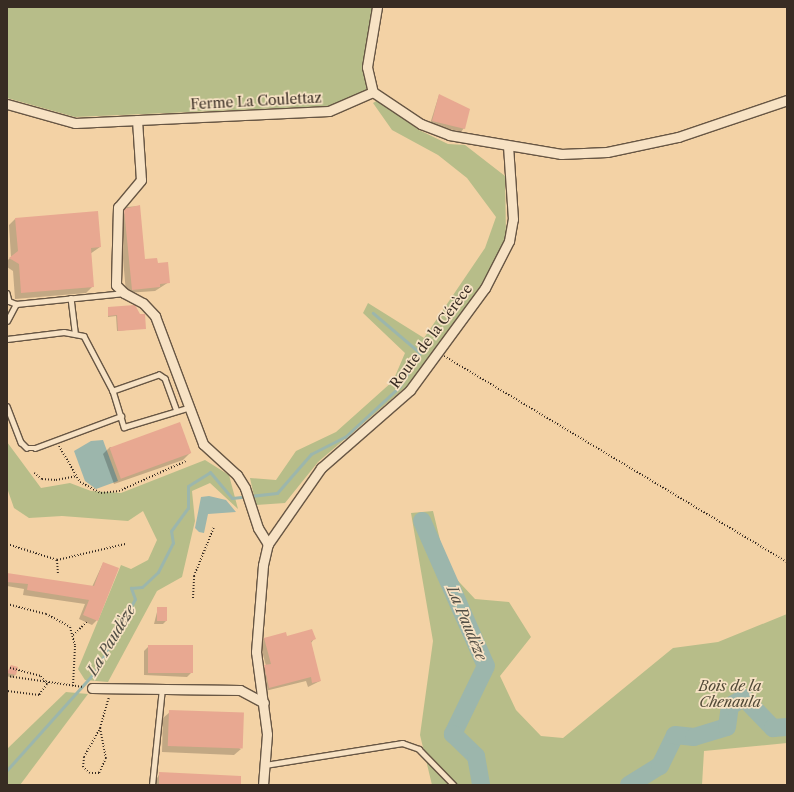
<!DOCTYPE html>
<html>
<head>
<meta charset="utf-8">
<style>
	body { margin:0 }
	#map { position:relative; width:794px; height:792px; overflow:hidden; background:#f3d2a5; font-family:"Libre Caslon Text",serif }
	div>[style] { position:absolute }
	.green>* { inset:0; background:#b7bd89 }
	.water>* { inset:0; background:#9cb6ac }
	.shadow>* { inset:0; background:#0003 }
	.stream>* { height:3px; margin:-1.5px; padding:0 1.5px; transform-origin:1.5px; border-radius:1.5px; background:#9cb6ac }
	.river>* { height:18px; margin:-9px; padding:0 9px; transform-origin:9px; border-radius:9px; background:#9cb6ac }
	.building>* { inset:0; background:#e8a891; transform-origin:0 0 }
	.path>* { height:2px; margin-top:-1px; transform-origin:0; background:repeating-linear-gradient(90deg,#382c23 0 1px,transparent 0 3px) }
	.roads { filter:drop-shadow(1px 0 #675644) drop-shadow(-1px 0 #675644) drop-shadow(0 1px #675644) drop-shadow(0 -1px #675644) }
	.service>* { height:4.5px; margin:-2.25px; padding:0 2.25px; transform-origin:2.25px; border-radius:2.25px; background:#f7e2c4 }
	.minor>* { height:9px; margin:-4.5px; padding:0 4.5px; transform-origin:4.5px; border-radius:4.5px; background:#f7e2c4 }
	span { translate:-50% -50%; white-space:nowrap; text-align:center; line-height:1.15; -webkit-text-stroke:3.5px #f7e2c4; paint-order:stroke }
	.street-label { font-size:14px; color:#382c23 }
	.park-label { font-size:14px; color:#514937; font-style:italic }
	.water-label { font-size:15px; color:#514e45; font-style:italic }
	.frame { position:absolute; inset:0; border:8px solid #382c23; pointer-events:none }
</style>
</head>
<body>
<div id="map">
	<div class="green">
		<i style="clip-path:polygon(7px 7px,373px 7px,363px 66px,367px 90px,329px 106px,75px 117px,7px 98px)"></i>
		<i style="clip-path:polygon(378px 100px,419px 130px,448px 144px,465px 145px,505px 176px,506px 238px,482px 284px,407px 386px,318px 462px,285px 503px,256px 505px,250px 478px,276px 480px,296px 451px,336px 432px,393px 381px,405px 353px,363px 313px,368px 303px,424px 338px,485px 248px,496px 217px,467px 178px,438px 155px,392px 130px,373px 103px)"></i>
		<i style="clip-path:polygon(7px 442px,41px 488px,70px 483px,91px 491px,121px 493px,205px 460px,229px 475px,238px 509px,210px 483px,192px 491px,195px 521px,182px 577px,157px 591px,108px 682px,85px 680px,78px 669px,121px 565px,131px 569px,148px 560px,157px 540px,143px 511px,128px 521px,62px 516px,29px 518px,14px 508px,7px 488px)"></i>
		<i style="clip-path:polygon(433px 511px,447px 569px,475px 599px,509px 602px,531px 637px,500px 676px,516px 710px,541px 736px,563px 738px,673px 648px,718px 642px,787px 614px,787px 743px,704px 751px,702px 785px,432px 785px,420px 735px,433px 641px,411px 513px)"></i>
		<i style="clip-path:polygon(66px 692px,88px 694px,20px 785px,7px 785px,7px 749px)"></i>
	</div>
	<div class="water">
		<i style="clip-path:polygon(103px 440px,118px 481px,96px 489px,85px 481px,74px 451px,91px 441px)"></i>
		<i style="clip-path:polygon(209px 496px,226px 500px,236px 512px,208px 514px,204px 533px,199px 532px,195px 528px,201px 497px)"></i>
	</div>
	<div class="shadow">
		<i style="clip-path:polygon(439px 95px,464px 128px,461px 132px,430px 124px)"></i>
		<i style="clip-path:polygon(139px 206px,144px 260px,157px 264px,169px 282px,155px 291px,126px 293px,120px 224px,127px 207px)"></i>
		<i style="clip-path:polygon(15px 219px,100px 247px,90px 254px,93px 286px,86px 293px,15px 299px,13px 271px,7px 267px,7px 261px,11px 257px,9px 225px)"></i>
		<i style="clip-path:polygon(108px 308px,145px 328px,117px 331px,116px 316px,108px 317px)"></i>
		<i style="clip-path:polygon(110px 447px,190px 453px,183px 460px,114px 484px,103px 454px)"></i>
		<i style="clip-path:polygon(103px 563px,97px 620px,92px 625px,79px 619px,85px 604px,23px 595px,24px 589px,7px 586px,7px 574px,92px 587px)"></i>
		<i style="clip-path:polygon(158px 608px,166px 621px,163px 624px,154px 624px)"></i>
		<i style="clip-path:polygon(287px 637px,314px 639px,311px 643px,320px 681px,308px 687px,306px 681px,265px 691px,260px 671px,266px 666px,260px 643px,264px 638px)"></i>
		<i style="clip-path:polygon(192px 646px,192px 672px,187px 677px,144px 675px,144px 651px,148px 647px)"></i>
		<i style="clip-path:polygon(11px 666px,15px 675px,12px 678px,7px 676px)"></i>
		<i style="clip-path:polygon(170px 712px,241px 749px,234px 755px,162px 752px,163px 718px)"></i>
		<i style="clip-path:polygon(160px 773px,240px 785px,153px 785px)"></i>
	</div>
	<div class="stream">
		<i style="left:7px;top:770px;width:132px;rotate:-48.1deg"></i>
		<i style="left:95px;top:672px;width:83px;rotate:-61.3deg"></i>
		<i style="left:135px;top:599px;width:12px;rotate:-110deg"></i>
		<i style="left:131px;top:588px;width:11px;rotate:-5deg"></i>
		<i style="left:142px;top:587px;width:22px;rotate:-43deg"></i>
		<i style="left:158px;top:572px;width:33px;rotate:-63deg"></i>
		<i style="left:173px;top:543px;width:12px;rotate:-99deg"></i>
		<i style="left:171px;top:531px;width:29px;rotate:-54deg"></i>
		<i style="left:188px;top:508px;width:22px;rotate:-90deg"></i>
		<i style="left:188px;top:486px;width:26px;rotate:-32deg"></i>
		<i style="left:210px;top:472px;width:34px;rotate:50deg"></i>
		<i style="left:232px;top:498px;width:45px;rotate:-6.3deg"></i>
		<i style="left:277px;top:493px;width:52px;rotate:-48.9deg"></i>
		<i style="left:311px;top:454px;width:38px;rotate:-27deg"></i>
		<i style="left:345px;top:437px;width:75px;rotate:-42.8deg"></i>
		<i style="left:400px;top:386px;width:39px;rotate:-59deg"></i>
		<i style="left:420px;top:353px;width:62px;rotate:-139.6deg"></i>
	</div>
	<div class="river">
		<i style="left:422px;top:521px;width:158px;rotate:66.2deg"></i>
		<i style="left:486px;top:666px;width:76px;rotate:115.9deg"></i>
		<i style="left:453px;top:734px;width:32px;rotate:44deg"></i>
		<i style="left:476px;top:756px;width:29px;rotate:80deg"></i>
		<i style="left:629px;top:785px;width:36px;rotate:-32deg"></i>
		<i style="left:660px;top:766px;width:34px;rotate:-64deg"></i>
		<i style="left:675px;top:735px;width:19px;rotate:6deg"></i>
		<i style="left:694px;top:737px;width:34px;rotate:-17deg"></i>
		<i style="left:727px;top:727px;width:21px;rotate:-82deg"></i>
		<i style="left:730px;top:706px;width:16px;rotate:-30deg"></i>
		<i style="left:744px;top:698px;width:42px;rotate:46deg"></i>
		<i style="left:773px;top:728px;width:14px;rotate:-4deg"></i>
	</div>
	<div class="building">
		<i style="clip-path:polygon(439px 94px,470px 109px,465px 129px,432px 121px)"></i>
		<i style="clip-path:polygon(140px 205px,145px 259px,157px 258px,158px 263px,168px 262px,170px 283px,160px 284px,160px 287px,132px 290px,124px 209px)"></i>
		<i style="clip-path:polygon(98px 211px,101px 247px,91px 248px,94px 287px,21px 293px,19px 264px,9px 258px,18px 251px,15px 218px)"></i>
		<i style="clip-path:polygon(135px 305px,140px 314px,145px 314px,146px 329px,118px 331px,117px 315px,108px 316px,108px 307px)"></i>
		<i style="left:180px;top:422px;width:33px;height:75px;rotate:70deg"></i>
		<i style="clip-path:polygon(103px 562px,119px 568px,98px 621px,83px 615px,89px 600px,27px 590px,28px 584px,7px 582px,7px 573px,94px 586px)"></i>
		<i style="left:157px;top:607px;width:10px;height:14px"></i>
		<i style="clip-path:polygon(312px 629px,316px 639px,311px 641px,321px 681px,312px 683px,311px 677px,269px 688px,264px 665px,271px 664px,264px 638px,286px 632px,287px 636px)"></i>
		<i style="left:193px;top:645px;width:28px;height:45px;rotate:90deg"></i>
		<i style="clip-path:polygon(11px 665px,18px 667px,16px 675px,7px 673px)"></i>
		<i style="left:169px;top:710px;width:75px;height:36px;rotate:2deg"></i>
		<i style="clip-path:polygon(159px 772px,241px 776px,241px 785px,159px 785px)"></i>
	</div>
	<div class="path">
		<i style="left:444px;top:356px;width:400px;rotate:31deg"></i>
		<i style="left:59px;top:446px;width:42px;rotate:59.7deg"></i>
		<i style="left:80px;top:482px;width:24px;rotate:28deg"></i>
		<i style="left:101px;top:493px;width:18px;rotate:-6deg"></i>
		<i style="left:119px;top:491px;width:73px;rotate:-24.1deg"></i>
		<i style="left:34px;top:473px;width:10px;rotate:37deg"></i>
		<i style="left:42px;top:479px;width:14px;rotate:4deg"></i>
		<i style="left:56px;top:480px;width:20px;rotate:-11deg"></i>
		<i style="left:7px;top:544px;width:52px;rotate:17.7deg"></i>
		<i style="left:57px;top:560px;width:70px;rotate:-13.2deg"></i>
		<i style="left:57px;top:560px;width:14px;rotate:86deg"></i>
		<i style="left:193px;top:598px;width:22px;rotate:-87deg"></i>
		<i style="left:194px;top:576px;width:53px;rotate:-67.8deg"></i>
		<i style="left:7px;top:604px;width:40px;rotate:14.4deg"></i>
		<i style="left:46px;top:614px;width:27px;rotate:28deg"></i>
		<i style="left:70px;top:627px;width:20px;rotate:75deg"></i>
		<i style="left:75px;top:646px;width:40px;rotate:92.9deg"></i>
		<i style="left:73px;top:635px;width:19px;rotate:-43deg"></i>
		<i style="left:7px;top:667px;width:35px;rotate:15deg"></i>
		<i style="left:41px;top:676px;width:10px;rotate:53deg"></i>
		<i style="left:47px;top:684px;width:14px;rotate:126deg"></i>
		<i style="left:39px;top:695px;width:32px;rotate:-173deg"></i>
		<i style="left:7px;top:676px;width:77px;rotate:8.2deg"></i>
		<i style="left:100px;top:728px;width:31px;rotate:79deg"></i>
		<i style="left:106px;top:758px;width:17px;rotate:115deg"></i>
		<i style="left:99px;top:773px;width:9px;rotate:180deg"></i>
		<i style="left:90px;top:773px;width:9px;rotate:-139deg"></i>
		<i style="left:83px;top:767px;width:10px;rotate:-84deg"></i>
		<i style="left:84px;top:757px;width:33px;rotate:-61deg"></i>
		<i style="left:100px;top:728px;width:32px;rotate:-74deg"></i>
	</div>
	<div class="roads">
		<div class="service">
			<i style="left:7px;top:293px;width:8px;rotate:76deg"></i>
			<i style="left:9px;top:301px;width:8px;rotate:23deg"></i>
			<i style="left:71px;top:298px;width:34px;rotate:83deg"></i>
			<i style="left:7px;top:321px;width:19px;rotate:-62deg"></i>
			<i style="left:16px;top:304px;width:109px;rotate:-5.8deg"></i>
			<i style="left:7px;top:339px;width:57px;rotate:-7deg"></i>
			<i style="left:64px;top:332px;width:20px;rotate:11deg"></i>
			<i style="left:84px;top:336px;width:62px;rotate:62.2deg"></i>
			<i style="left:7px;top:406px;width:39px;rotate:69deg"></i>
			<i style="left:21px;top:442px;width:8px;rotate:45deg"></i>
			<i style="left:27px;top:448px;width:8px"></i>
			<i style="left:35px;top:448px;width:92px;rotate:-20.4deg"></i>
			<i style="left:176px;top:410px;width:33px;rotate:-110deg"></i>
			<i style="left:165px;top:379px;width:7px;rotate:-146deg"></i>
			<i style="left:159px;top:375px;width:49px;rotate:160.8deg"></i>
			<i style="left:113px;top:391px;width:38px;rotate:73deg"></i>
			<i style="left:124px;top:427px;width:66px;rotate:-16.8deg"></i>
			<i style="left:265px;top:765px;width:139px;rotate:-9.1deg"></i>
			<i style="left:402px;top:743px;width:18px;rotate:19deg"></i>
			<i style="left:419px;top:749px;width:50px;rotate:45.8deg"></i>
			<i style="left:152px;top:785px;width:97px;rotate:-84.1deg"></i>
		</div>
		<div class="minor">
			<i style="left:377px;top:7px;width:61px;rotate:99.5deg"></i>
			<i style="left:367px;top:67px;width:26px;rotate:77deg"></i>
			<i style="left:373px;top:92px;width:58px;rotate:33.7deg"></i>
			<i style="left:421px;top:124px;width:30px;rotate:21deg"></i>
			<i style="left:449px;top:135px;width:114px;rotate:9.6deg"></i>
			<i style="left:561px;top:154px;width:46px;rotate:-2.5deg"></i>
			<i style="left:607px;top:152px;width:73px;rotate:-11.9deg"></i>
			<i style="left:678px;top:137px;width:115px;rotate:-18.7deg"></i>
			<i style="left:7px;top:104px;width:71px;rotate:15.6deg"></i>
			<i style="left:75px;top:123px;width:254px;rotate:-2.7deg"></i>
			<i style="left:329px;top:111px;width:48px;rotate:-23.4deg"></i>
			<i style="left:137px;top:120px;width:60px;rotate:86.2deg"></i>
			<i style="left:141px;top:180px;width:35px;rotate:130deg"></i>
			<i style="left:118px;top:207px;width:78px;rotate:91.5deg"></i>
			<i style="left:116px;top:285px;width:11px;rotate:45deg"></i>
			<i style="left:124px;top:293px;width:21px;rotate:28deg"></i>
			<i style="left:143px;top:303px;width:18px;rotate:47deg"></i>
			<i style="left:155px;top:316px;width:137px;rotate:69.4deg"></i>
			<i style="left:203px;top:444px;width:46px;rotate:42.4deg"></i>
			<i style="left:237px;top:475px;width:15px;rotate:58deg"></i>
			<i style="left:245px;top:488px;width:42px;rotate:72deg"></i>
			<i style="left:258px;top:528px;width:19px;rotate:58deg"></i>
			<i style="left:92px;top:688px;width:148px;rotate:0.8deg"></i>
			<i style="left:240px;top:690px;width:27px;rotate:28deg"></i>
			<i style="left:263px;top:785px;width:51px;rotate:-85.5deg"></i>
			<i style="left:267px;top:734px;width:83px;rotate:-97.6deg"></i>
			<i style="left:256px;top:652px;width:87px;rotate:-85.4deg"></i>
			<i style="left:263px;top:565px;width:22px;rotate:-77deg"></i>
			<i style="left:268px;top:544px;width:93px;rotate:-55.1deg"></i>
			<i style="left:321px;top:468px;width:118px;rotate:-41.2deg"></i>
			<i style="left:410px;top:390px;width:127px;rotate:-53.7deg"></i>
			<i style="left:485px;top:288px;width:53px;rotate:-62.9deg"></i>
			<i style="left:509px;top:241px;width:22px;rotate:-80deg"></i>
			<i style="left:513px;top:219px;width:73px;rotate:-93.9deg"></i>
		</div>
	</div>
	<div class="street-label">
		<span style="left:256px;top:101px;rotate:-3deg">Ferme La Coulettaz</span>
		<span style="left:431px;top:336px;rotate:-53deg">Route de la Cérèce</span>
	</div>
	<div class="park-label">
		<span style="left:730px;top:694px">Bois de la<br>Chenaula</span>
	</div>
	<div class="water-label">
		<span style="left:467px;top:623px;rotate:67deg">La Paudèze</span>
		<span style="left:111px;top:640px;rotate:-59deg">La Paudèze</span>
	</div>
	<div class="frame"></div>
</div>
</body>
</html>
